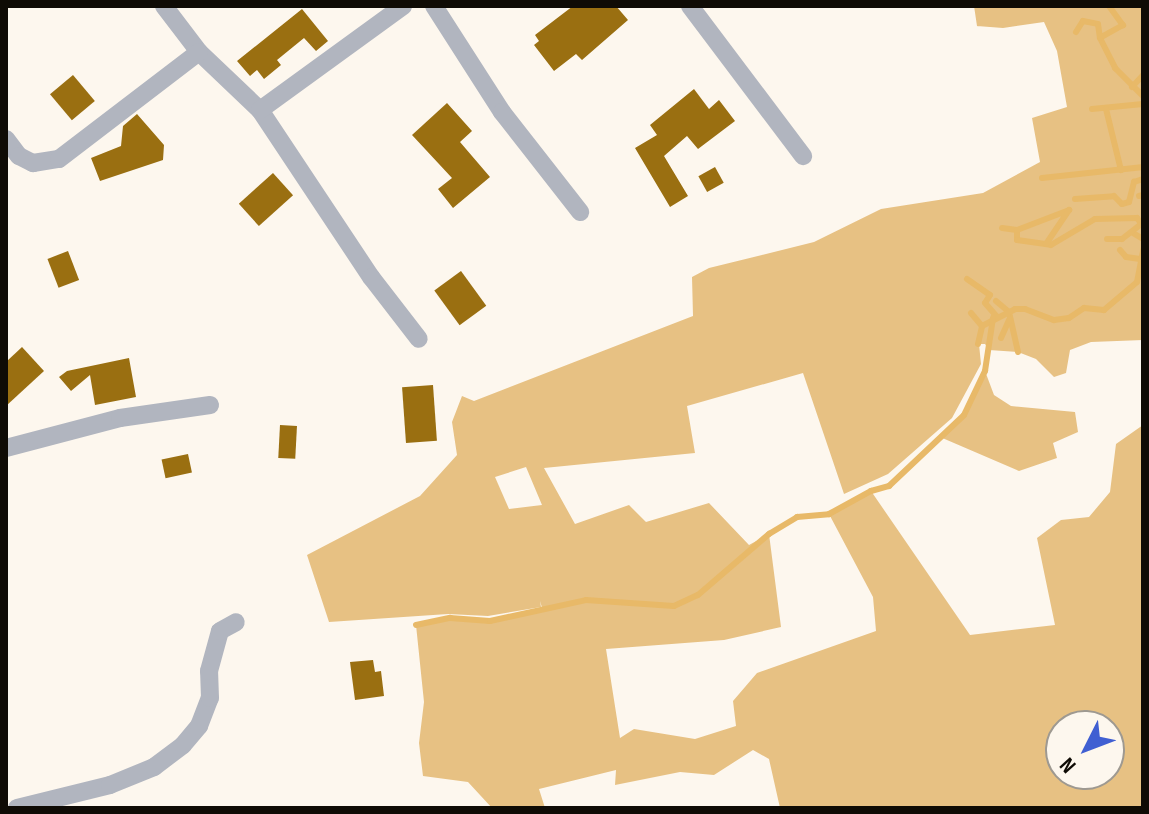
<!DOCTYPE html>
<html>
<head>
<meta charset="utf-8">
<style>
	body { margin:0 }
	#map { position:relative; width:1149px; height:814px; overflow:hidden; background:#fdf7ee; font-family:"Sofia Sans Condensed",sans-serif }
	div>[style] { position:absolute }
	.green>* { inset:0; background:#e7c183 }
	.stream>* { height:6px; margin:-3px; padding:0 3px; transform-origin:3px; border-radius:3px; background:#e8b968 }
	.building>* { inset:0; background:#9a6f11; transform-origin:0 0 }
	.street>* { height:18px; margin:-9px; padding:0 9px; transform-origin:9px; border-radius:9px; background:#b1b5bf }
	span { translate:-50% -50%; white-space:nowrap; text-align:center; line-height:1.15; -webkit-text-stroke:8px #fdf7ee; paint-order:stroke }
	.frame { position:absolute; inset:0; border:8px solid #0f0b05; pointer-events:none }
	.north { position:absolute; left:1045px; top:710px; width:80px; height:80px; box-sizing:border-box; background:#fdf7ee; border:2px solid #9e9991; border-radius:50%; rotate:228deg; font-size:22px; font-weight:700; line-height:32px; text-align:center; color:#0f0b05 }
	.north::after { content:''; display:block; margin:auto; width:28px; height:36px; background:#405fd2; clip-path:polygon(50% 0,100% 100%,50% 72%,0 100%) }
</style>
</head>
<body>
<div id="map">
	<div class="green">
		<i style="clip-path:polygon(evenodd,974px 6px,1143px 6px,1143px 340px,1091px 342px,1070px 350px,1066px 373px,1054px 377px,1036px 359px,1018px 352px,989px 350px,985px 344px,979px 344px,981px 364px,952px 418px,888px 474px,844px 494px,803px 373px,687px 406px,695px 453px,544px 468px,575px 524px,629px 505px,646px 522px,709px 503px,749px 545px,769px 534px,781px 627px,724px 640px,606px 649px,620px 738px,634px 729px,695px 739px,736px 726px,733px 701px,757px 673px,876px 631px,873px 597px,829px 514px,871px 491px,970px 635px,1055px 625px,1037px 538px,1061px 520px,1089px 517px,1110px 492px,1116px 444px,1143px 425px,1143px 808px,780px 808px,769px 759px,753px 750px,714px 775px,680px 772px,615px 785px,616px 770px,539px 789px,545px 808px,492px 808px,468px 782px,423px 776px,419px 743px,424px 702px,416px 625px,450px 618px,490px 621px,528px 615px,543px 611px,540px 601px,541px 607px,488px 616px,448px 614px,329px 622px,307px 555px,420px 496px,457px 455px,452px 422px,462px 396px,474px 401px,693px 316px,692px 277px,709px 268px,814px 242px,881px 209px,983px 193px,1040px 162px,1032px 118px,1067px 107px,1057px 51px,1044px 22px,1003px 28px,977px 26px,974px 6px,526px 467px,542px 505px,509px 509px,495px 477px,526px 467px,974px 6px,1109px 726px,1109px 774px,1061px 774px,1061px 726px,1109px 726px)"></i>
		<i style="clip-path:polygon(985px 371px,994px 395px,1011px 406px,1075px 412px,1078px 432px,1053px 443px,1057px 458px,1019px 471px,940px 437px,964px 415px)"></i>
	</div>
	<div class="stream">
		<i style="left:1109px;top:6px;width:24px;rotate:54deg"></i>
		<i style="left:1123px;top:25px;width:26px;rotate:151deg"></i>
		<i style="left:1100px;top:38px;width:34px;rotate:63deg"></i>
		<i style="left:1115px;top:68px;width:40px;rotate:45deg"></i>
		<i style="left:1076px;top:32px;width:13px;rotate:-58deg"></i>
		<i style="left:1083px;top:21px;width:15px;rotate:11deg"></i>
		<i style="left:1098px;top:24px;width:14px;rotate:82deg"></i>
		<i style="left:1132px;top:87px;width:16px;rotate:-47deg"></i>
		<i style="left:1092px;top:109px;width:51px;rotate:-5.6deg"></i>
		<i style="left:1106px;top:109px;width:63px;rotate:76.2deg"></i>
		<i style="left:1042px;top:178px;width:102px;rotate:-6.2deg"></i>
		<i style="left:1139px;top:196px;width:4px;rotate:-14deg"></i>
		<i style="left:1075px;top:199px;width:39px;rotate:-4deg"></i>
		<i style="left:1114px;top:196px;width:11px;rotate:45deg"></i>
		<i style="left:1122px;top:204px;width:7px;rotate:-16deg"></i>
		<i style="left:1129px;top:202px;width:21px;rotate:-76deg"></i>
		<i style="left:1134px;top:182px;width:9px;rotate:-18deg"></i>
		<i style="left:1002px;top:228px;width:15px;rotate:8deg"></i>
		<i style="left:1017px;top:230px;width:10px;rotate:90deg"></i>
		<i style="left:1017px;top:240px;width:34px;rotate:8deg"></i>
		<i style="left:1051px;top:245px;width:51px;rotate:-30.6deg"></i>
		<i style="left:1095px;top:219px;width:42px;rotate:-1.4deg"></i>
		<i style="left:1137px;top:218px;width:10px;rotate:53deg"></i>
		<i style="left:1017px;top:230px;width:56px;rotate:-21deg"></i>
		<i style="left:1069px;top:210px;width:41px;rotate:124.1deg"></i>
		<i style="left:1133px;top:233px;width:12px;rotate:31deg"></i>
		<i style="left:1107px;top:239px;width:15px"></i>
		<i style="left:1122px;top:239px;width:23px;rotate:-38deg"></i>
		<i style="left:1120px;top:250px;width:9px;rotate:49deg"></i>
		<i style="left:1126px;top:257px;width:14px;rotate:8deg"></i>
		<i style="left:967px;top:279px;width:28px;rotate:35deg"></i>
		<i style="left:990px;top:295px;width:9px;rotate:122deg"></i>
		<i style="left:985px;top:303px;width:18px;rotate:49deg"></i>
		<i style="left:996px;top:301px;width:17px;rotate:40deg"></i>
		<i style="left:1009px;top:312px;width:41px;rotate:77.3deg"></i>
		<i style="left:971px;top:313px;width:17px;rotate:50deg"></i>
		<i style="left:1001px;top:338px;width:20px;rotate:-66deg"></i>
		<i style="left:978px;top:344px;width:18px;rotate:-77deg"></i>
		<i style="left:982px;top:326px;width:37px;rotate:-27deg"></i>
		<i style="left:1015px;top:309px;width:10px"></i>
		<i style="left:1025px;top:309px;width:31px;rotate:21deg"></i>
		<i style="left:1054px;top:320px;width:15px;rotate:-8deg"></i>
		<i style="left:1069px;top:318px;width:18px;rotate:-34deg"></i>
		<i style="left:1084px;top:308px;width:20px;rotate:6deg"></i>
		<i style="left:1104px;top:310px;width:43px;rotate:-40.3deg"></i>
		<i style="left:1137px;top:282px;width:33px;rotate:-79deg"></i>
		<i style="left:416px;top:625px;width:35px;rotate:-12deg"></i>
		<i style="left:450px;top:618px;width:40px;rotate:4.3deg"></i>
		<i style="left:490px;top:621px;width:98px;rotate:-12.3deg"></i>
		<i style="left:586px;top:600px;width:88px;rotate:3.9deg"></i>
		<i style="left:674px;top:606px;width:26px;rotate:-25deg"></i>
		<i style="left:698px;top:595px;width:94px;rotate:-40.7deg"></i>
		<i style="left:769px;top:534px;width:33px;rotate:-31deg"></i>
		<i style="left:797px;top:517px;width:32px;rotate:-5deg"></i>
		<i style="left:829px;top:514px;width:48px;rotate:-28.7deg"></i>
		<i style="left:871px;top:491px;width:19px;rotate:-16deg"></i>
		<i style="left:889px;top:486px;width:103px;rotate:-43.4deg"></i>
		<i style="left:964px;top:415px;width:49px;rotate:-64.5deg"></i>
		<i style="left:985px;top:371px;width:54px;rotate:-81.4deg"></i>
	</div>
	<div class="building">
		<i style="clip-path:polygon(573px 6px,616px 6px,628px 20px,582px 60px,576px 54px,554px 71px,534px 45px,539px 41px,535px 35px)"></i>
		<i style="clip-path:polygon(302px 9px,328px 41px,316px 51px,304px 38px,277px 60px,281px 65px,264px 79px,257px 70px,250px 76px,237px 61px)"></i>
		<i style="left:73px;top:75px;width:34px;height:30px;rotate:50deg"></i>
		<i style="clip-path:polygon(694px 89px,709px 109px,719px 100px,735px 121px,698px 149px,687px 136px,664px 156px,688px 196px,670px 207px,635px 148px,657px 135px,650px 125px)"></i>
		<i style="clip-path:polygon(447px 103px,472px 131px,460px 142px,490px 177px,453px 208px,438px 189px,452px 178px,412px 135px)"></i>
		<i style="clip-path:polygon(137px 114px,164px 145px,163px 160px,100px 181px,91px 158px,121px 146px,123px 126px)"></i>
		<i style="left:715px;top:167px;width:18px;height:19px;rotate:61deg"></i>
		<i style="left:273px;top:173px;width:30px;height:46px;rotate:48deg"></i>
		<i style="left:68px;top:251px;width:31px;height:22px;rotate:69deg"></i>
		<i style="left:461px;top:271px;width:43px;height:33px;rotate:54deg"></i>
		<i style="clip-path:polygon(22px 347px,44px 371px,6px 406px,6px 362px)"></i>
		<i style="clip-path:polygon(129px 358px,136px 397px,95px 405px,90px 375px,71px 391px,59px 377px,67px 371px)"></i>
		<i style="left:433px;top:385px;width:56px;height:31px;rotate:86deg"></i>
		<i style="left:280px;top:425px;width:17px;height:33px;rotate:3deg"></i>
		<i style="left:188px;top:454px;width:19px;height:27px;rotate:78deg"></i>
		<i style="clip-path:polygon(373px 660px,375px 672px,381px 671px,384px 696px,355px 700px,350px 662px)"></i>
	</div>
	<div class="street">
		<i style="left:164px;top:6px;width:58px;rotate:52.7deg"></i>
		<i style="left:199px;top:52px;width:84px;rotate:43.6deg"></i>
		<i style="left:260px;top:110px;width:201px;rotate:56.4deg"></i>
		<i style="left:371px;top:277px;width:78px;rotate:52.3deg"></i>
		<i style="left:434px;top:6px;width:126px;rotate:57.3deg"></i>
		<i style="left:502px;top:112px;width:127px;rotate:52deg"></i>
		<i style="left:690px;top:6px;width:188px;rotate:53deg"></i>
		<i style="left:260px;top:110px;width:177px;rotate:-36deg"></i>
		<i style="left:6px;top:139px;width:21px;rotate:53deg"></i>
		<i style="left:19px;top:156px;width:16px;rotate:27deg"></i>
		<i style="left:33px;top:163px;width:26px;rotate:-9deg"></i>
		<i style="left:59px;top:159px;width:176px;rotate:-37.4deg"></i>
		<i style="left:6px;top:448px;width:118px;rotate:-14.7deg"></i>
		<i style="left:120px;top:418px;width:91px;rotate:-8.2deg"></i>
		<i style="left:17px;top:808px;width:96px;rotate:-13.9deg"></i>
		<i style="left:110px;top:785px;width:48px;rotate:-22.2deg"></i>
		<i style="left:154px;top:767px;width:36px;rotate:-37deg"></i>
		<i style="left:183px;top:745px;width:25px;rotate:-50deg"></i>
		<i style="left:199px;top:726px;width:30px;rotate:-69deg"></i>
		<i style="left:210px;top:698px;width:27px;rotate:-92deg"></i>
		<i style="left:209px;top:671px;width:41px;rotate:-74.6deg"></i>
		<i style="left:220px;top:631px;width:18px;rotate:-29deg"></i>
	</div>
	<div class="frame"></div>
	<div class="north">N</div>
</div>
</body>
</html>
